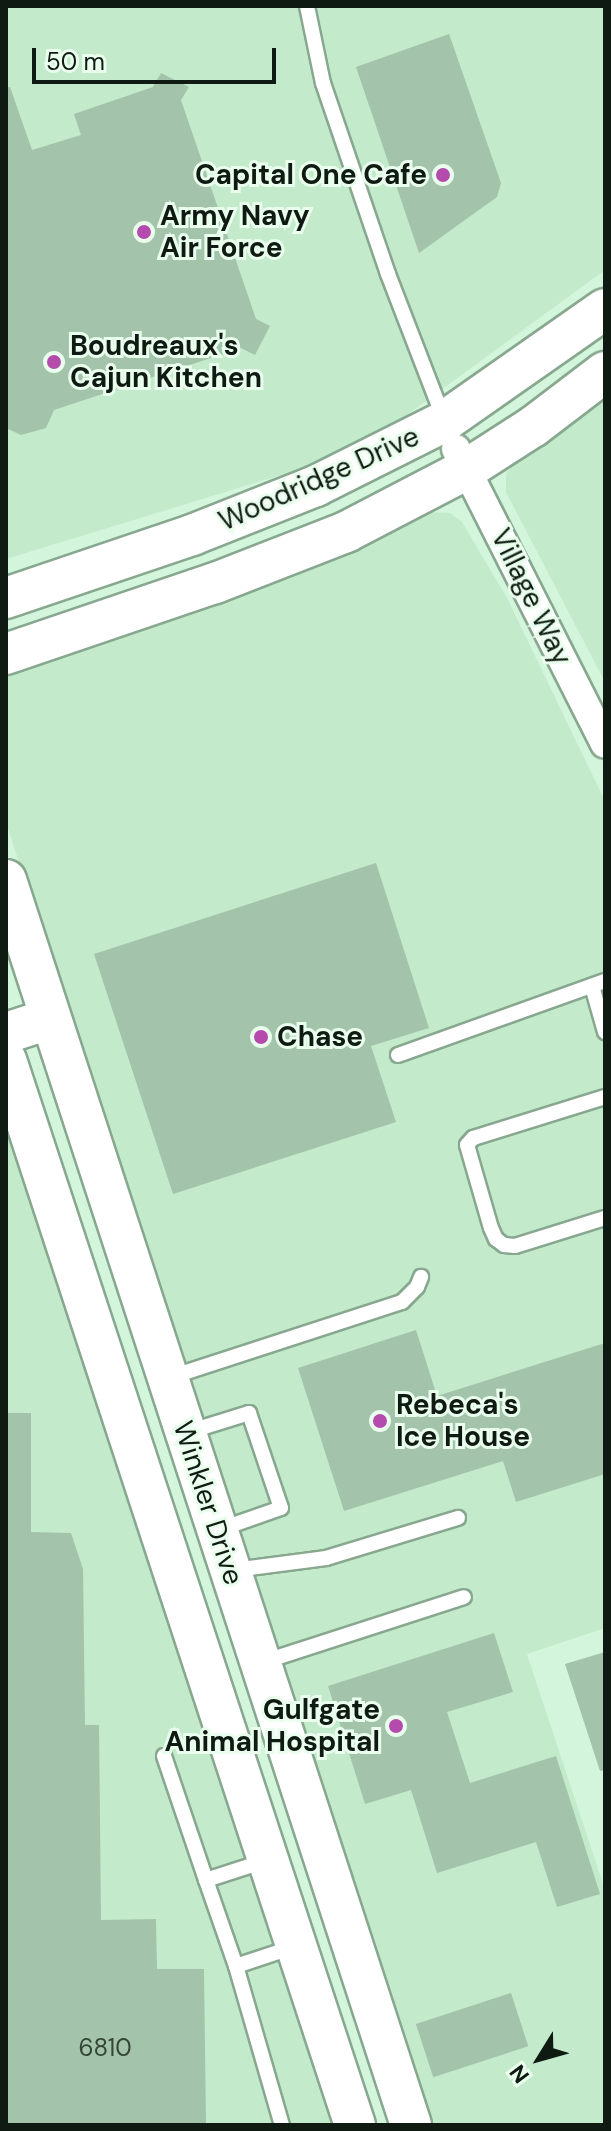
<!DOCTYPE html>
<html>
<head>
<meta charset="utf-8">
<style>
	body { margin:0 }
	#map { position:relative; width:611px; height:2131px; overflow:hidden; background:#d3f5db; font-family:"DM Sans",sans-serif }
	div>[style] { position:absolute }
	.built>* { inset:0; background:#c2eacb }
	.building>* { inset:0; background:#a3c3aa; transform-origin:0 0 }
	.roads { filter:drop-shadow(2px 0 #88a78f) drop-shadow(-2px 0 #88a78f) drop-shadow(0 2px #88a78f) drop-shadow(0 -2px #88a78f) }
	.lane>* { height:14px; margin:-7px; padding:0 7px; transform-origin:7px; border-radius:7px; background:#fff }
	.street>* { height:28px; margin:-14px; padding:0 14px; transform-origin:14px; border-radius:14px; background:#fff }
	.secondary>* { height:40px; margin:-20px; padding:0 20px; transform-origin:20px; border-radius:20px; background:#fff }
	.dots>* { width:22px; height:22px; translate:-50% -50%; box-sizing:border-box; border:4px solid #eafeee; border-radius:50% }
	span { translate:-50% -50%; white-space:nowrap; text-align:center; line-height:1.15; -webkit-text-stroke:6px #eafeee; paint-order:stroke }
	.number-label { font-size:24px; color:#344538 }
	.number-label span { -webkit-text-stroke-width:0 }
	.poi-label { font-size:28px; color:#0f1b12; font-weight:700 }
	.right { translate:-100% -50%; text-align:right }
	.left { translate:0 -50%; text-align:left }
	.street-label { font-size:28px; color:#0f1b12 }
	.frame { position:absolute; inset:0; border:8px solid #0f1b12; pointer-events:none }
	.north { position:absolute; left:499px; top:2019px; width:80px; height:80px; -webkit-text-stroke:6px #eafeee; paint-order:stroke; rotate:233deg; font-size:22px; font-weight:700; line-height:32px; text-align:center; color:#0f1b12 }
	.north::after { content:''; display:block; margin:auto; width:28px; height:36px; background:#0f1b12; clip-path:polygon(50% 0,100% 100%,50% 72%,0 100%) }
	.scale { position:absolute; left:32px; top:48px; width:244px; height:36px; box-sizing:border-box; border:4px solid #0f1b12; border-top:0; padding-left:10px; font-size:24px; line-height:28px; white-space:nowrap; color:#0f1b12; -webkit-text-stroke:6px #eafeee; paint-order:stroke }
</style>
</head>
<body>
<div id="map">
	<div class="built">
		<i style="clip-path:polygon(6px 6px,605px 6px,605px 270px,385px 431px,320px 463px,6px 559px)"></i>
		<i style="clip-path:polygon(605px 395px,605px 682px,506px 492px,506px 474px,518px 458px)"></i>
		<i style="clip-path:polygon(425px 512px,450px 513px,462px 522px,507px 598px,605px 801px,605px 1628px,527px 1654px,605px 1890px,605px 2125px,426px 2125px,6px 822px,6px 672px,224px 600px,336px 558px)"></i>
		<i style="clip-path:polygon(6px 1113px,234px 1814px,334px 2125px,6px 2125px)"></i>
	</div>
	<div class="building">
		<i style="clip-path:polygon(449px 34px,501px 183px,497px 197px,419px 253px,356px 67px)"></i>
		<i style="clip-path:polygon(161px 73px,189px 87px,181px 100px,256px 319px,270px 326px,255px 355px,241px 348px,54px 410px,46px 428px,21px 435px,6px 428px,6px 88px,10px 87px,32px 150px,81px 135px,74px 114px,153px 87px)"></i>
		<i style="clip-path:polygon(376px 863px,429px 1028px,371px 1046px,396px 1122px,173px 1194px,94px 954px)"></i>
		<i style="clip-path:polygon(416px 1330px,437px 1396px,605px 1343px,605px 1474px,516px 1502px,503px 1461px,344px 1511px,298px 1368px)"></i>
		<i style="clip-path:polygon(6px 1413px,31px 1413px,31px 1532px,71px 1533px,83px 1569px,85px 1725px,99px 1725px,101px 1920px,156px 1919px,157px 1969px,204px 1969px,206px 2125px,6px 2125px)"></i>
		<i style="clip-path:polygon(494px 1633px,513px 1692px,447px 1712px,470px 1783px,556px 1756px,600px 1894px,557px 1907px,536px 1842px,437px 1873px,411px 1790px,365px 1804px,328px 1686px)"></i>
		<i style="clip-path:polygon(605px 1652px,605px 1770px,600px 1771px,565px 1664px)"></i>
		<i style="left:511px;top:1993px;width:56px;height:100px;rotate:72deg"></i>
	</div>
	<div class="roads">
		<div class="lane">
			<i style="left:307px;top:6px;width:79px;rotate:78.3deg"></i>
			<i style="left:323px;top:83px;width:202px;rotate:71.2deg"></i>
			<i style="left:388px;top:274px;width:155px;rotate:68.9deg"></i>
			<i style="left:592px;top:986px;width:48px;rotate:74.2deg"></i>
			<i style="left:398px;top:1055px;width:220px;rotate:-19.7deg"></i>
			<i style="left:605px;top:1097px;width:138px;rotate:162.7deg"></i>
			<i style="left:473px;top:1138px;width:9px;rotate:131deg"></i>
			<i style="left:467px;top:1145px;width:86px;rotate:73.9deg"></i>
			<i style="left:491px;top:1228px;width:12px;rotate:66deg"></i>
			<i style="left:496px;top:1239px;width:10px;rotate:37deg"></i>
			<i style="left:504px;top:1245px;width:11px;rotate:5deg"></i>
			<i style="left:515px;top:1246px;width:94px;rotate:-17.3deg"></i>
			<i style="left:171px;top:1377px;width:243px;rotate:-18deg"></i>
			<i style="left:402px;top:1302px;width:21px;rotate:-45deg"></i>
			<i style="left:417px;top:1287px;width:11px;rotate:-68deg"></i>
			<i style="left:188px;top:1432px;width:64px;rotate:-17.3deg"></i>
			<i style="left:249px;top:1413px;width:100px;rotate:71.4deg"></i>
			<i style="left:281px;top:1508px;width:64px;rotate:160.7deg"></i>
			<i style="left:234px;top:1570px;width:93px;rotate:-7.4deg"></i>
			<i style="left:326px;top:1558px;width:138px;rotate:-16.9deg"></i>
			<i style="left:263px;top:1662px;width:211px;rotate:-17.9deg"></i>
			<i style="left:164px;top:1756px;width:131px;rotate:71.3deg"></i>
			<i style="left:206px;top:1880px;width:65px;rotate:-17.9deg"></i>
			<i style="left:206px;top:1880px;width:91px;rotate:70.8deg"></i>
			<i style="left:236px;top:1966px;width:60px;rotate:-18.4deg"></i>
			<i style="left:236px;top:1966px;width:166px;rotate:73.9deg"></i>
		</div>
		<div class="street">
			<i style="left:456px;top:449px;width:330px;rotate:63.2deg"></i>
		</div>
		<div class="secondary">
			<i style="left:6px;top:598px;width:196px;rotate:-18.7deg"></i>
			<i style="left:192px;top:535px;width:133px;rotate:-21.6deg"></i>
			<i style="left:316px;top:486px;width:144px;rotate:-26.7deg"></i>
			<i style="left:445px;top:421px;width:195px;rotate:-35deg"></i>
			<i style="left:6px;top:654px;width:221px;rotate:-18.8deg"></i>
			<i style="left:215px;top:583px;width:141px;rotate:-21.3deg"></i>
			<i style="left:346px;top:532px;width:136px;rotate:-27.5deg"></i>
			<i style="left:467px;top:469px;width:80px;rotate:-32.7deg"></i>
			<i style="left:534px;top:426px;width:89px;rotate:-37.3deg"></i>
			<i style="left:6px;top:880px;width:1309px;rotate:71.98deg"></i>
			<i style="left:6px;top:1033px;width:45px;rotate:-18deg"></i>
			<i style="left:6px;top:1060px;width:1121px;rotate:71.86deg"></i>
		</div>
	</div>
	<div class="dots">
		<i style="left:443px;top:175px;background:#b44bad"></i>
		<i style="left:144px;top:232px;background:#b44bad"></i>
		<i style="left:54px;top:362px;background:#b44bad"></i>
		<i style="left:261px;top:1037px;background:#b44bad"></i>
		<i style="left:380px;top:1421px;background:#b44bad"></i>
		<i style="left:396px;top:1726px;background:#b44bad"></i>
	</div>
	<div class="number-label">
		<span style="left:105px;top:2048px">6810</span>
	</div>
	<div class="poi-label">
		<span class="right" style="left:427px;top:175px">Capital One Cafe</span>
		<span class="left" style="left:160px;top:232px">Army Navy<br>Air Force</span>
		<span class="left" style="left:70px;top:362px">Boudreaux's<br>Cajun Kitchen</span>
		<span class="left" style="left:277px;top:1037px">Chase</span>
		<span class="left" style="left:396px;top:1421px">Rebeca's<br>Ice House</span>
		<span class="right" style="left:380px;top:1726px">Gulfgate<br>Animal Hospital</span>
	</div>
	<div class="street-label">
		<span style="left:319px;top:479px;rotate:-24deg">Woodridge Drive</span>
		<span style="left:531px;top:597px;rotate:64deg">Village Way</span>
		<span style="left:208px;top:1503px;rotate:72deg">Winkler Drive</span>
	</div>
	<div class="frame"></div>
	<div class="north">N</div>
	<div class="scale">50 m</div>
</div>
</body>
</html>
